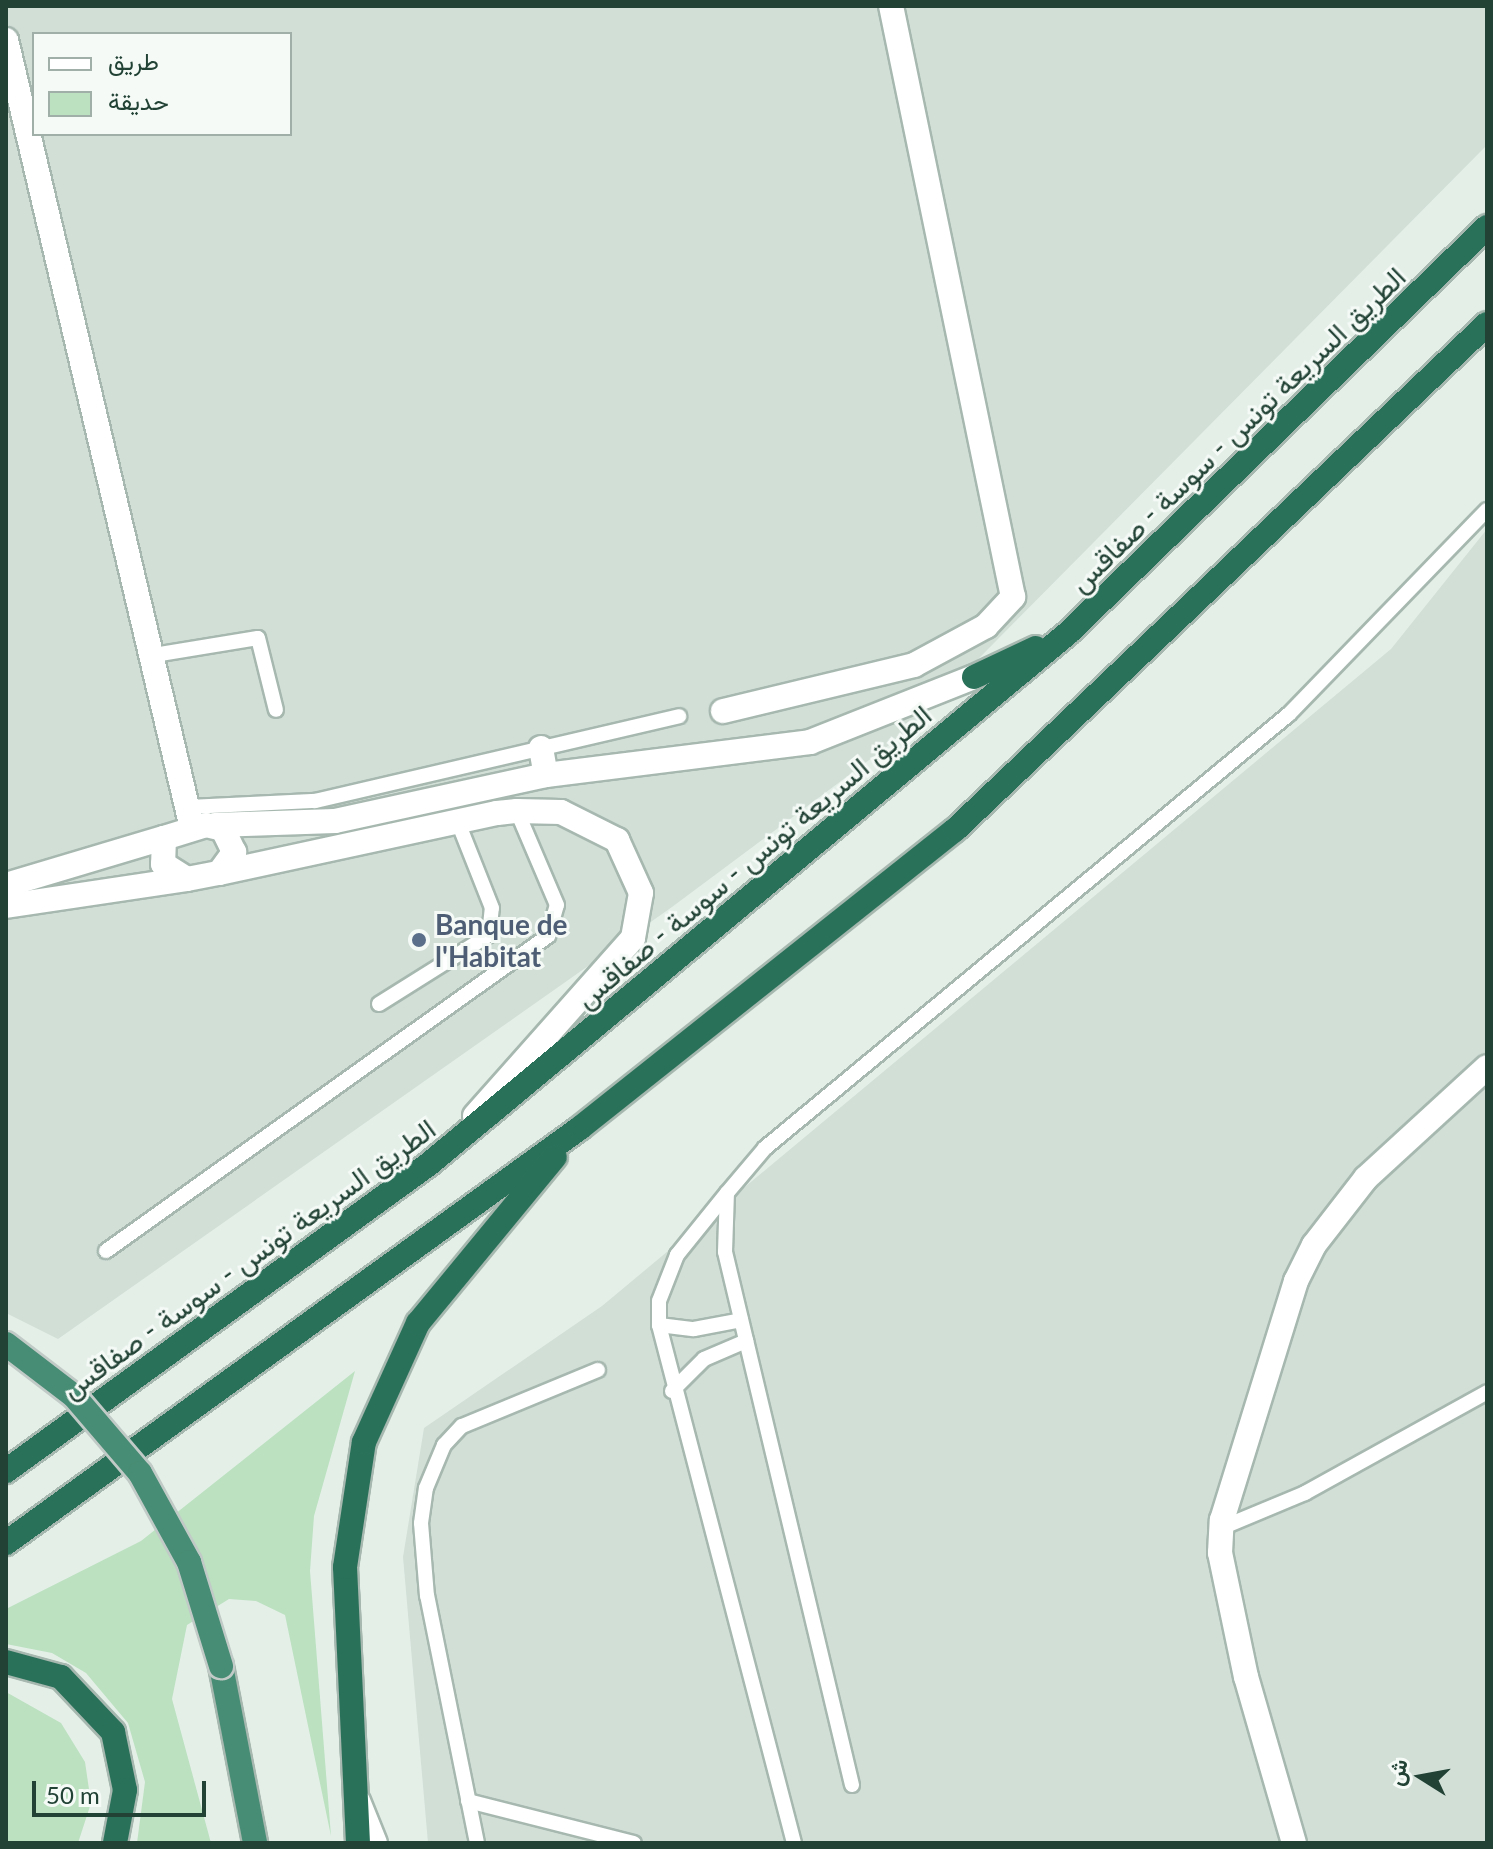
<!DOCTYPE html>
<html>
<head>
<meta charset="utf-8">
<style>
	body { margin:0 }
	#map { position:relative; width:1493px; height:1849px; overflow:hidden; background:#e4efe8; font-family:Lato,Vazirmatn,sans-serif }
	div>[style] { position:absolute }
	.built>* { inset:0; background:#d1dfd7 }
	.green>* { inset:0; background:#bbe1c0 }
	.roads { filter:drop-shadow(2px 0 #a6b8af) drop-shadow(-2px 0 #a6b8af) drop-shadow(0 2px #a6b8af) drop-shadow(0 -2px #a6b8af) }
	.service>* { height:14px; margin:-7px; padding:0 7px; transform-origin:7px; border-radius:7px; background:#fff }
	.minor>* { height:24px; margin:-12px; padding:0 12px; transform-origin:12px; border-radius:12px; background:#fff }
	.secondary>* { height:24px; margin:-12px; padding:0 12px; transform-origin:12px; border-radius:12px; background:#fff }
	.trunk>* { height:24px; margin:-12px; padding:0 12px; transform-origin:12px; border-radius:12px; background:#478c74 }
	.motorway>* { height:24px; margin:-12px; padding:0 12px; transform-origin:12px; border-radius:12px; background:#2a715a }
	.bridges { filter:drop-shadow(2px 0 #c1cac6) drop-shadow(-2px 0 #c1cac6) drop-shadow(0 2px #c1cac6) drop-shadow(0 -2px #c1cac6) }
	.trunk-bridge>* { height:24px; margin:-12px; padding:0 12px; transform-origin:12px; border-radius:12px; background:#478c74 }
	.dots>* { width:22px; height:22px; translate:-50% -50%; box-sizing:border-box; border:4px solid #f5faf7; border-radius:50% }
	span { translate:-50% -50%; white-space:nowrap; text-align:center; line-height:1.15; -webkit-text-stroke:6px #f5faf7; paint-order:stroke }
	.street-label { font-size:28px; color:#214235 }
	.service-label { font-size:28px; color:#4e5e75; font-weight:700 }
	.left { translate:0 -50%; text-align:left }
	.frame { position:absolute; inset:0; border:8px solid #214235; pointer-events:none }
	.legend { position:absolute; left:32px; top:32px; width:260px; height:104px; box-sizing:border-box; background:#f5faf7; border:2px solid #a0b0a9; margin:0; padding:10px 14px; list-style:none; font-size:24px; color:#214235 }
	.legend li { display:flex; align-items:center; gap:16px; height:40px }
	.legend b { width:40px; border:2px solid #a0b0a9 }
	.north { position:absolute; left:1381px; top:1737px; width:80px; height:80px; -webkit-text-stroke:6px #f5faf7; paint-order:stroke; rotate:281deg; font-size:22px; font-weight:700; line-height:32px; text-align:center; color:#214235 }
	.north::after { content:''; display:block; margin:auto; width:28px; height:36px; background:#214235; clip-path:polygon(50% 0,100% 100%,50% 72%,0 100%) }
	.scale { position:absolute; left:32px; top:1781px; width:174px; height:36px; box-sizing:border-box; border:4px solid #214235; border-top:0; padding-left:10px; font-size:24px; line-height:28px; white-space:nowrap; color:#214235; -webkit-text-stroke:6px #f5faf7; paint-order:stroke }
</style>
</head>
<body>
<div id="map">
	<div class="built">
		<i style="clip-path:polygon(evenodd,6px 6px,1487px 6px,1487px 145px,904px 734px,672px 907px,58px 1339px,6px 1313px,6px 6px,34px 34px,290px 34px,290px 134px,34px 134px,34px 34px)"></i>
		<i style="clip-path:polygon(1487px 529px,1487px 1843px,428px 1843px,403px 1557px,424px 1428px,602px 1306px,1391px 649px)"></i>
	</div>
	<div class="green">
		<i style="clip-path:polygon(355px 1371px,314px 1516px,310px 1571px,331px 1836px,285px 1615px,256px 1601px,229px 1599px,187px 1625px,172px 1699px,211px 1843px,137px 1843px,145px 1782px,128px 1723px,86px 1673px,52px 1653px,6px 1644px,6px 1609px,141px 1541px)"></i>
		<i style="clip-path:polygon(6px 1692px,61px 1723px,85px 1762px,91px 1803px,78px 1843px,6px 1843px)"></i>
	</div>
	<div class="roads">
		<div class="service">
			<i style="left:154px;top:655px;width:105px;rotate:-9.3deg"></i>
			<i style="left:258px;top:638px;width:74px;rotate:76deg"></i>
			<i style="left:191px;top:807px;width:124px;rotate:-2.8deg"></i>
			<i style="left:315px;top:801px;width:374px;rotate:-13.1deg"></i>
			<i style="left:379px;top:1004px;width:130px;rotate:-32.1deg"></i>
			<i style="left:489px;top:935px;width:27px;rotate:-84deg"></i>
			<i style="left:492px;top:908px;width:92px;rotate:-111.6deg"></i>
			<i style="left:727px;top:1193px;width:80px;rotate:128.9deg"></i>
			<i style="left:677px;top:1255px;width:49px;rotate:111.4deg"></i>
			<i style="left:659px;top:1301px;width:24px;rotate:90deg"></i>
			<i style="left:659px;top:1325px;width:535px;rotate:75.39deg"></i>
			<i style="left:106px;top:1251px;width:543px;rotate:-35.48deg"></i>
			<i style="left:548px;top:936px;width:32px;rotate:-74deg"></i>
			<i style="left:557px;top:905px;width:102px;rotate:-113.1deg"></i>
			<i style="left:659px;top:1325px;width:35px;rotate:7deg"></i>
			<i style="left:694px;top:1329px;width:48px;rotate:-10.8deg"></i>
			<i style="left:672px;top:1391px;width:45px;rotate:-45deg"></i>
			<i style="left:704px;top:1359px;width:46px;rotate:-23.2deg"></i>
			<i style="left:1221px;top:1528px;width:91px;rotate:-22.6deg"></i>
			<i style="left:1305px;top:1493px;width:208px;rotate:-29deg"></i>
			<i style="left:852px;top:1785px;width:548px;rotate:-103.4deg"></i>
			<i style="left:725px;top:1252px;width:59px;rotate:-88.1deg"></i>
			<i style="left:727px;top:1193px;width:59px;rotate:-49.8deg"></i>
			<i style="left:765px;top:1148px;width:680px;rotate:-39.63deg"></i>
			<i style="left:1289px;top:714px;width:284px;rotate:-45.9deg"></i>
			<i style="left:468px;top:1801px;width:171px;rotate:14.2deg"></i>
			<i style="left:477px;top:1843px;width:252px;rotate:-101.4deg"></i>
			<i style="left:427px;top:1596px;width:73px;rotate:-94.7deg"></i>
			<i style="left:421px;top:1523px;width:35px;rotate:-82deg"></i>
			<i style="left:426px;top:1488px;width:47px;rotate:-67.3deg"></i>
			<i style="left:444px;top:1445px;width:26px;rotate:-47deg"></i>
			<i style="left:462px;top:1426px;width:147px;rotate:-22.4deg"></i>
		</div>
		<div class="minor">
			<i style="left:6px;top:40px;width:810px;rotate:76.72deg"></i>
			<i style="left:723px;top:711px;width:196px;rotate:-13.5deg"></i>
			<i style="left:914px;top:665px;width:82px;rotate:-28.4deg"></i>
			<i style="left:986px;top:626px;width:40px;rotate:-47deg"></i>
			<i style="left:1013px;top:597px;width:603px;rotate:-101.66deg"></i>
			<i style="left:541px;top:748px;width:27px;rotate:80deg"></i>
			<i style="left:215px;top:825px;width:120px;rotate:-1.9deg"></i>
			<i style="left:335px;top:821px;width:216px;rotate:-12.3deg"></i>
			<i style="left:546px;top:775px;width:266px;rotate:-7.1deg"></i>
			<i style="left:810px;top:742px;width:176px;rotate:-21.6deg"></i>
			<i style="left:219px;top:873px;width:26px;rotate:-54deg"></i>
			<i style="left:234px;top:852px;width:25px;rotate:-116deg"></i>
			<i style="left:223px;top:829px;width:17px;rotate:-167deg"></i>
			<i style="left:206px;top:825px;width:44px;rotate:162.8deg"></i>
			<i style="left:164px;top:838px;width:26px;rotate:92deg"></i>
			<i style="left:163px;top:864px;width:28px;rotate:32deg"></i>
			<i style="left:187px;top:879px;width:33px;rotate:-11deg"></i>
			<i style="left:219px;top:873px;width:284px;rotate:-12.2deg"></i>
			<i style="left:497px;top:813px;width:20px;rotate:-6deg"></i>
			<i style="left:517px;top:811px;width:44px;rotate:1.3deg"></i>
			<i style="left:561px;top:812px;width:63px;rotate:26.6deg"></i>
			<i style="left:617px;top:840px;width:58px;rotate:65.6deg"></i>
			<i style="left:641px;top:893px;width:46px;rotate:100.1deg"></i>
			<i style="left:633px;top:938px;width:238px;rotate:131.6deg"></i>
			<i style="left:6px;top:885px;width:165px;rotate:-16.6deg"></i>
			<i style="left:6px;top:906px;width:182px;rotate:-8.5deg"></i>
			<i style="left:1294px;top:1843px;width:173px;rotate:-106.1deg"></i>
			<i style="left:1246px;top:1677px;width:127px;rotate:-101.8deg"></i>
			<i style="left:1220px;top:1553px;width:33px;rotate:-87deg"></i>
			<i style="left:1222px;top:1520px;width:250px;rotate:-72.8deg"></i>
			<i style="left:1296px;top:1281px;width:40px;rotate:-63.4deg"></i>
			<i style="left:1314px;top:1245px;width:85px;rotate:-52.2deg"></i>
			<i style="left:1366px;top:1178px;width:164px;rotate:-42.5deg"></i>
		</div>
		<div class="secondary">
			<i style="left:358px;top:1801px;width:45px;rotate:68deg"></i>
		</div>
		<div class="trunk">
			<i style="left:221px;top:1666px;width:180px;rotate:79.1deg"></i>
		</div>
		<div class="motorway">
			<i style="left:974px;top:677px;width:68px;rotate:-25.1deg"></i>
			<i style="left:6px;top:1471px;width:523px;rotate:-35.97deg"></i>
			<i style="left:429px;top:1164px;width:829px;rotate:-39.72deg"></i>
			<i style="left:1067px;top:634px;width:585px;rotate:-44.1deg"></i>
			<i style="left:6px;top:1543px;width:708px;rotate:-35.87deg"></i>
			<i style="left:580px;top:1128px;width:479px;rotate:-38.5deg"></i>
			<i style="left:955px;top:830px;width:734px;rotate:-43.57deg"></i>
			<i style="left:6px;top:1662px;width:57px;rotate:15.3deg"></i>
			<i style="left:61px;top:1677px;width:76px;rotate:46.6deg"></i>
			<i style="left:113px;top:1732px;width:59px;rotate:78.3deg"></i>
			<i style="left:125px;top:1790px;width:54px;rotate:100.7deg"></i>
			<i style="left:358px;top:1843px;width:276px;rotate:-92.7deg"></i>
			<i style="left:345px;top:1567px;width:126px;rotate:-81.4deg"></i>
			<i style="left:364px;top:1442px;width:131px;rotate:-65.6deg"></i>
			<i style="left:418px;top:1323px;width:215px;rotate:-50.5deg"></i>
		</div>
	</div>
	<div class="bridges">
		<div class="trunk-bridge">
			<i style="left:6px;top:1344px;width:86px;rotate:37.4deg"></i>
			<i style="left:74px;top:1396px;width:101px;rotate:49.4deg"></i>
			<i style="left:140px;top:1473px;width:102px;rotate:61.2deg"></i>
			<i style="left:189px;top:1562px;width:109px;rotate:72.9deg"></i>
		</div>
	</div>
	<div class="dots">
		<i style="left:419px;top:940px;background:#5c6f8a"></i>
	</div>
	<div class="street-label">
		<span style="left:1237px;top:429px;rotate:-44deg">الطريق السريعة تونس - سوسة - صفاقس</span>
		<span style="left:753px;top:856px;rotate:-40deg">الطريق السريعة تونس - سوسة - صفاقس</span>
		<span style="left:248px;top:1258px;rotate:-36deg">الطريق السريعة تونس - سوسة - صفاقس</span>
	</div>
	<div class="service-label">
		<span class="left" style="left:435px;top:940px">Banque de<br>l'Habitat</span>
	</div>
	<div class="frame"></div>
	<ul class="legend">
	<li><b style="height:10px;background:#fff"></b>طريق</li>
	<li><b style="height:22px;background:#bbe1c0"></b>حديقة</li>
	</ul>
	<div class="north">ش</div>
	<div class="scale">50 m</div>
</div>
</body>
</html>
